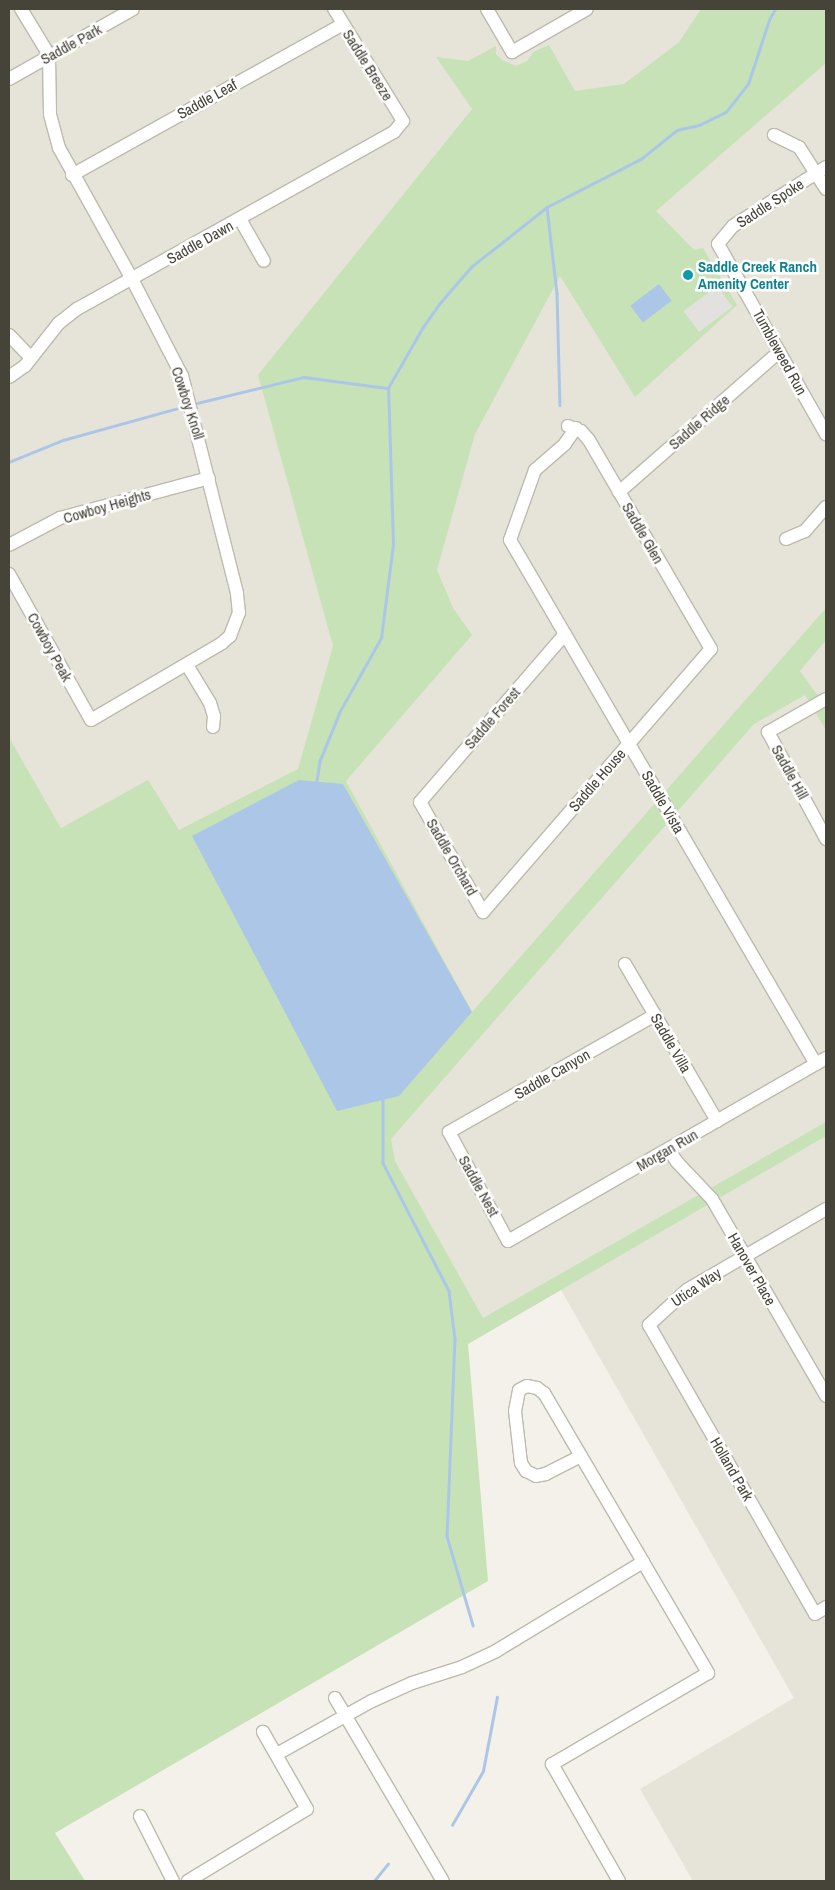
<!DOCTYPE html>
<html>
<head>
<meta charset="utf-8">
<style>
	body { margin:0 }
	#map { position:relative; width:835px; height:1890px; overflow:hidden; background:#f3f1e9; font-family:"Archivo Narrow",sans-serif }
	div>[style] { position:absolute }
	.residential>* { inset:0; background:#e6e4d8 }
	.green>* { inset:0; background:#c7e2b7 }
	.parking>* { inset:0; background:#e2e1dd; transform-origin:0 0 }
	.water>* { inset:0; background:#acc6e8; transform-origin:0 0 }
	.stream>* { height:2.5px; margin:-1.25px; padding:0 1.25px; transform-origin:1.25px; border-radius:1.25px; background:#acc6e8 }
	.roads { filter:drop-shadow(1px 0 #bdbaad) drop-shadow(-1px 0 #bdbaad) drop-shadow(0 1px #bdbaad) drop-shadow(0 -1px #bdbaad) }
	.minor>* { height:12px; margin:-6px; padding:0 6px; transform-origin:6px; border-radius:6px; background:#fff }
	.dots>* { width:14px; height:14px; translate:-50% -50%; box-sizing:border-box; border:2px solid #fff; border-radius:50% }
	span { translate:-50% -50%; white-space:nowrap; text-align:center; line-height:1.15; -webkit-text-stroke:5px #fff; paint-order:stroke }
	.street-label { font-size:15px; color:#464338 }
	.culture-label { font-size:15px; color:#0d838f; font-weight:700 }
	.left { translate:0 -50%; text-align:left }
	.frame { position:absolute; inset:0; border:10px solid #464338; pointer-events:none }
</style>
</head>
<body>
<div id="map">
	<div class="residential">
		<i style="clip-path:polygon(11px 9px,826px 9px,826px 1881px,693px 1881px,640px 1789px,794px 1698px,561px 1290px,468px 1344px,148px 781px,61px 828px,9px 737px,9px 10px)"></i>
	</div>
	<div class="green">
		<i style="clip-path:polygon(701px 9px,826px 9px,826px 63px,656px 211px,694px 250px,703px 248px,737px 305px,635px 397px,560px 276px,475px 434px,437px 570px,453px 608px,472px 635px,346px 781px,472px 1012px,826px 608px,826px 640px,800px 671px,826px 707px,826px 730px,805px 695px,754px 724px,391px 1139px,395px 1161px,483px 1318px,826px 1122px,826px 1136px,468px 1344px,488px 1581px,55px 1833px,85px 1881px,9px 1881px,9px 737px,61px 828px,148px 780px,179px 830px,298px 769px,333px 646px,258px 375px,472px 109px,436px 57px,468px 61px,496px 46px,496px 54px,502px 60px,516px 66px,527px 61px,533px 52px,549px 45px,575px 91px,624px 84px,679px 42px)"></i>
	</div>
	<div class="parking">
		<i style="left:717px;top:286px;width:26px;height:42px;rotate:53deg"></i>
	</div>
	<div class="water">
		<i style="left:659px;top:284px;width:21px;height:36px;rotate:53deg"></i>
		<i style="clip-path:polygon(299px 780px,343px 784px,472px 1012px,399px 1096px,337px 1111px,192px 836px)"></i>
	</div>
	<div class="stream">
		<i style="left:547px;top:207px;width:87px;rotate:83.4deg"></i>
		<i style="left:557px;top:293px;width:112px;rotate:88.5deg"></i>
		<i style="left:193px;top:404px;width:114px;rotate:-13.7deg"></i>
		<i style="left:304px;top:377px;width:85px;rotate:7.5deg"></i>
		<i style="left:9px;top:462px;width:58px;rotate:-22.2deg"></i>
		<i style="left:63px;top:440px;width:128px;rotate:-15.5deg"></i>
		<i style="left:316px;top:784px;width:24px;rotate:-81deg"></i>
		<i style="left:320px;top:760px;width:53px;rotate:-67.8deg"></i>
		<i style="left:340px;top:711px;width:84px;rotate:-60.7deg"></i>
		<i style="left:381px;top:638px;width:95px;rotate:-82.7deg"></i>
		<i style="left:393px;top:544px;width:156px;rotate:-91.8deg"></i>
		<i style="left:388px;top:388px;width:70px;rotate:-60.2deg"></i>
		<i style="left:423px;top:327px;width:28px;rotate:-55deg"></i>
		<i style="left:439px;top:304px;width:49px;rotate:-49.1deg"></i>
		<i style="left:471px;top:267px;width:97px;rotate:-38.3deg"></i>
		<i style="left:547px;top:207px;width:106px;rotate:-27.1deg"></i>
		<i style="left:641px;top:159px;width:46px;rotate:-38.9deg"></i>
		<i style="left:677px;top:130px;width:23px;rotate:-13deg"></i>
		<i style="left:699px;top:125px;width:30px;rotate:-26deg"></i>
		<i style="left:726px;top:112px;width:36px;rotate:-52deg"></i>
		<i style="left:748px;top:84px;width:67px;rotate:-71.8deg"></i>
		<i style="left:769px;top:20px;width:13px;rotate:-61deg"></i>
		<i style="left:383px;top:1097px;width:66px;rotate:90deg"></i>
		<i style="left:383px;top:1163px;width:144px;rotate:62.7deg"></i>
		<i style="left:449px;top:1291px;width:48px;rotate:82.9deg"></i>
		<i style="left:455px;top:1339px;width:197px;rotate:92.3deg"></i>
		<i style="left:447px;top:1536px;width:93px;rotate:73.7deg"></i>
		<i style="left:452px;top:1825px;width:62px;rotate:-60.1deg"></i>
		<i style="left:483px;top:1771px;width:75px;rotate:-79.3deg"></i>
		<i style="left:374px;top:1881px;width:22px;rotate:-51deg"></i>
	</div>
	<div class="roads">
		<div class="minor">
			<i style="left:487px;top:9px;width:50px;rotate:59.8deg"></i>
			<i style="left:512px;top:52px;width:86px;rotate:-29.8deg"></i>
			<i style="left:9px;top:79px;width:142px;rotate:-29.4deg"></i>
			<i style="left:774px;top:135px;width:28px;rotate:26deg"></i>
			<i style="left:799px;top:147px;width:50px;rotate:57.3deg"></i>
			<i style="left:826px;top:167px;width:110px;rotate:147.6deg"></i>
			<i style="left:733px;top:226px;width:23px;rotate:130deg"></i>
			<i style="left:718px;top:244px;width:219px;rotate:60.4deg"></i>
			<i style="left:72px;top:175px;width:310px;rotate:-29.1deg"></i>
			<i style="left:240px;top:219px;width:48px;rotate:60.3deg"></i>
			<i style="left:9px;top:335px;width:32px;rotate:46deg"></i>
			<i style="left:9px;top:377px;width:19px;rotate:-35deg"></i>
			<i style="left:25px;top:366px;width:55px;rotate:-51.7deg"></i>
			<i style="left:59px;top:323px;width:23px;rotate:-38deg"></i>
			<i style="left:77px;top:309px;width:363px;rotate:-29.2deg"></i>
			<i style="left:394px;top:132px;width:14px;rotate:-51deg"></i>
			<i style="left:403px;top:121px;width:132px;rotate:-121.6deg"></i>
			<i style="left:576px;top:428px;width:19px;rotate:125deg"></i>
			<i style="left:565px;top:444px;width:40px;rotate:139deg"></i>
			<i style="left:535px;top:470px;width:74px;rotate:109.7deg"></i>
			<i style="left:510px;top:540px;width:607px;rotate:59.72deg"></i>
			<i style="left:619px;top:492px;width:213px;rotate:-41.2deg"></i>
			<i style="left:786px;top:539px;width:21px;rotate:-23deg"></i>
			<i style="left:805px;top:531px;width:32px;rotate:-49deg"></i>
			<i style="left:9px;top:545px;width:58px;rotate:-27.9deg"></i>
			<i style="left:60px;top:518px;width:154px;rotate:-15deg"></i>
			<i style="left:9px;top:574px;width:167px;rotate:60.7deg"></i>
			<i style="left:91px;top:720px;width:152px;rotate:-30.4deg"></i>
			<i style="left:222px;top:643px;width:11px;rotate:-41deg"></i>
			<i style="left:230px;top:636px;width:25px;rotate:-69deg"></i>
			<i style="left:239px;top:613px;width:20px;rotate:-96deg"></i>
			<i style="left:237px;top:593px;width:224px;rotate:-104.2deg"></i>
			<i style="left:182px;top:376px;width:109px;rotate:-117.3deg"></i>
			<i style="left:132px;top:279px;width:150px;rotate:-119.1deg"></i>
			<i style="left:59px;top:148px;width:35px;rotate:-105deg"></i>
			<i style="left:50px;top:114px;width:59px;rotate:-91deg"></i>
			<i style="left:49px;top:55px;width:54px;rotate:-121.3deg"></i>
			<i style="left:565px;top:634px;width:222px;rotate:130.8deg"></i>
			<i style="left:420px;top:802px;width:127px;rotate:60.2deg"></i>
			<i style="left:483px;top:912px;width:348px;rotate:-49.1deg"></i>
			<i style="left:711px;top:649px;width:242px;rotate:-120.3deg"></i>
			<i style="left:589px;top:440px;width:12px;rotate:-132deg"></i>
			<i style="left:581px;top:431px;width:14px;rotate:-159deg"></i>
			<i style="left:187px;top:665px;width:44px;rotate:58.8deg"></i>
			<i style="left:210px;top:703px;width:14px;rotate:73deg"></i>
			<i style="left:214px;top:716px;width:11px;rotate:95deg"></i>
			<i style="left:826px;top:699px;width:67px;rotate:150.4deg"></i>
			<i style="left:768px;top:732px;width:122px;rotate:61.5deg"></i>
			<i style="left:625px;top:964px;width:182px;rotate:59.6deg"></i>
			<i style="left:655px;top:1015px;width:237px;rotate:150.4deg"></i>
			<i style="left:449px;top:1132px;width:124px;rotate:61.6deg"></i>
			<i style="left:508px;top:1241px;width:367px;rotate:-29.9deg"></i>
			<i style="left:668px;top:1149px;width:16px;rotate:55deg"></i>
			<i style="left:677px;top:1162px;width:51px;rotate:46.6deg"></i>
			<i style="left:712px;top:1199px;width:228px;rotate:59.9deg"></i>
			<i style="left:826px;top:1209px;width:161px;rotate:149.8deg"></i>
			<i style="left:687px;top:1290px;width:52px;rotate:137.4deg"></i>
			<i style="left:649px;top:1325px;width:333px;rotate:60.1deg"></i>
			<i style="left:815px;top:1614px;width:13px;rotate:-32deg"></i>
			<i style="left:581px;top:1456px;width:39px;rotate:153deg"></i>
			<i style="left:546px;top:1474px;width:10px;rotate:169deg"></i>
			<i style="left:536px;top:1476px;width:11px;rotate:-153deg"></i>
			<i style="left:526px;top:1471px;width:9px;rotate:-122deg"></i>
			<i style="left:521px;top:1463px;width:52px;rotate:-96.6deg"></i>
			<i style="left:515px;top:1411px;width:21px;rotate:-79deg"></i>
			<i style="left:519px;top:1390px;width:9px;rotate:-27deg"></i>
			<i style="left:527px;top:1386px;width:10px;rotate:11deg"></i>
			<i style="left:537px;top:1388px;width:9px;rotate:36deg"></i>
			<i style="left:544px;top:1393px;width:196px;rotate:59.6deg"></i>
			<i style="left:643px;top:1562px;width:129px;rotate:59.6deg"></i>
			<i style="left:708px;top:1673px;width:181px;rotate:149.7deg"></i>
			<i style="left:552px;top:1764px;width:135px;rotate:60.2deg"></i>
			<i style="left:335px;top:1698px;width:212px;rotate:59.5deg"></i>
			<i style="left:277px;top:1754px;width:109px;rotate:-29.2deg"></i>
			<i style="left:372px;top:1701px;width:44px;rotate:-24.2deg"></i>
			<i style="left:412px;top:1683px;width:52px;rotate:-17.7deg"></i>
			<i style="left:462px;top:1667px;width:38px;rotate:-25deg"></i>
			<i style="left:496px;top:1651px;width:172px;rotate:-31.2deg"></i>
			<i style="left:140px;top:1816px;width:73px;rotate:63.1deg"></i>
			<i style="left:188px;top:1881px;width:139px;rotate:-31.2deg"></i>
			<i style="left:307px;top:1809px;width:89px;rotate:-119.7deg"></i>
		</div>
	</div>
	<div class="dots">
		<i style="left:688px;top:275px;background:#0f9aa8"></i>
	</div>
	<div class="street-label">
		<span style="left:71px;top:44px;rotate:-29deg">Saddle Park</span>
		<span style="left:368px;top:65px;rotate:58deg">Saddle Breeze</span>
		<span style="left:207px;top:99px;rotate:-29deg">Saddle Leaf</span>
		<span style="left:770px;top:203px;rotate:-33deg">Saddle Spoke</span>
		<span style="left:200px;top:242px;rotate:-29deg">Saddle Dawn</span>
		<span style="left:780px;top:352px;rotate:61deg">Tumbleweed Run</span>
		<span style="left:188px;top:403px;rotate:72deg">Cowboy Knoll</span>
		<span style="left:699px;top:422px;rotate:-41deg">Saddle Ridge</span>
		<span style="left:107px;top:506px;rotate:-16deg">Cowboy Heights</span>
		<span style="left:643px;top:533px;rotate:60deg">Saddle Glen</span>
		<span style="left:50px;top:647px;rotate:61deg">Cowboy Peak</span>
		<span style="left:492px;top:718px;rotate:-49deg">Saddle Forest</span>
		<span style="left:790px;top:772px;rotate:61deg">Saddle Hill</span>
		<span style="left:597px;top:780px;rotate:-49deg">Saddle House</span>
		<span style="left:663px;top:802px;rotate:60deg">Saddle Vista</span>
		<span style="left:452px;top:857px;rotate:60deg">Saddle Orchard</span>
		<span style="left:671px;top:1043px;rotate:60deg">Saddle Villa</span>
		<span style="left:552px;top:1074px;rotate:-30deg">Saddle Canyon</span>
		<span style="left:667px;top:1150px;rotate:-30deg">Morgan Run</span>
		<span style="left:479px;top:1186px;rotate:61deg">Saddle Nest</span>
		<span style="left:752px;top:1269px;rotate:60deg">Hanover Place</span>
		<span style="left:696px;top:1287px;rotate:-34deg">Utica Way</span>
		<span style="left:732px;top:1469px;rotate:60deg">Holland Park</span>
	</div>
	<div class="culture-label">
		<span class="left" style="left:698px;top:275px">Saddle Creek Ranch<br>Amenity Center</span>
	</div>
	<div class="frame"></div>
</div>
</body>
</html>
